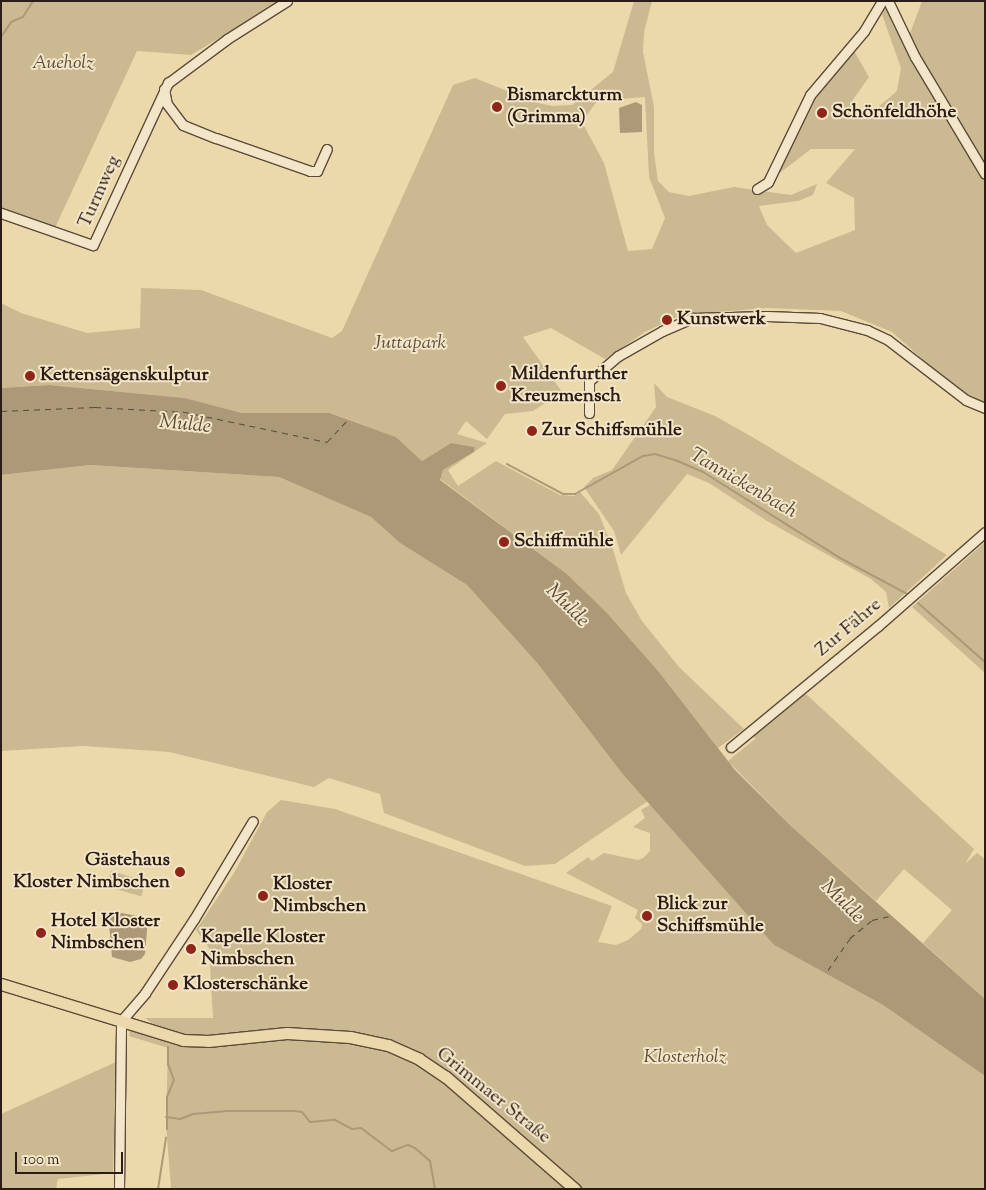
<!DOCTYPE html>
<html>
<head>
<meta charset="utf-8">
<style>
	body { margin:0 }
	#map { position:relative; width:986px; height:1190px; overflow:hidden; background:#ecd9ab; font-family:"Sorts Mill Goudy",serif }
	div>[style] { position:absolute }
	.green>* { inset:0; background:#cbb991; transform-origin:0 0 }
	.water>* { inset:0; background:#ab9978 }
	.stream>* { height:2px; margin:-1px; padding:0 1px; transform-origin:1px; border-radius:1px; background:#ab9978 }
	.ferry>* { height:1px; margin-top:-0.5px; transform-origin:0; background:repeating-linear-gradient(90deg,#584837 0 6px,transparent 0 11px) }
	.roads { filter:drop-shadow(1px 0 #5c4b3a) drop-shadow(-1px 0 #5c4b3a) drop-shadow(0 1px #5c4b3a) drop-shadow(0 -1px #5c4b3a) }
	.minor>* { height:9px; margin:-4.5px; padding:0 4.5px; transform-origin:4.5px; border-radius:4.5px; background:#f3e6c8 }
	.major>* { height:11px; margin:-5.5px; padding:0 5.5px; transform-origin:5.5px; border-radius:5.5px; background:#ecd9ab }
	.dots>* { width:14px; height:14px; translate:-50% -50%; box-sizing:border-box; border:2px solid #f3e6c8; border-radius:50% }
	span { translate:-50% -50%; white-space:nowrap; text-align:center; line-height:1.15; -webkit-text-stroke:4px #f3e6c8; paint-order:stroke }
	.park-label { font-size:19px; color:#5c4b3a; font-style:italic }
	.poi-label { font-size:19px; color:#2c1c14; font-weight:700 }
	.left { translate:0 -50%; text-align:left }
	.right { translate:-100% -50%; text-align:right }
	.street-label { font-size:19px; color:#2c1c14 }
	.water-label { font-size:20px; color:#584837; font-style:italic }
	.frame { position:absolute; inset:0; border:2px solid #2c1c14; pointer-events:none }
	.scale { position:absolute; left:15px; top:1152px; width:108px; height:22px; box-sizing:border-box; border:2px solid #2c1c14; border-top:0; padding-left:6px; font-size:15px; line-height:18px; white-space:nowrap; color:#2c1c14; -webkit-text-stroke:4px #f3e6c8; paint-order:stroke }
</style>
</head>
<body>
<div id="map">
	<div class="green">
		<i style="clip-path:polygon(1px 1px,281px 1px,191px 55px,137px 51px,54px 230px,1px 210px)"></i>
		<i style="clip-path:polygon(evenodd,634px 1px,652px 1px,644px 32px,643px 52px,654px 107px,654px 153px,658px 181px,669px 192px,689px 196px,734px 187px,791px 195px,817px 184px,813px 195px,798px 201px,759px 206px,767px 225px,796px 253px,855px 230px,854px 198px,826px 183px,855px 149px,811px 149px,768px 182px,803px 106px,852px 47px,869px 77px,850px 104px,864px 119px,897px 91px,901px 68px,880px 9px,887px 9px,893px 25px,909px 36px,922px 1px,985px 1px,985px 409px,967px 399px,892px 332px,841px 311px,767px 308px,681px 315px,645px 332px,605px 359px,551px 328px,523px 337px,562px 392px,533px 411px,505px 414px,487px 439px,466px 421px,457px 434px,487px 443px,448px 470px,458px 486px,496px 461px,560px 495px,574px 496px,580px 492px,599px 514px,612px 546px,626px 593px,642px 621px,679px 667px,744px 729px,718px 748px,659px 672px,608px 614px,567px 574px,440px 479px,443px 470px,474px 452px,475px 447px,451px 443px,422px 461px,396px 437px,331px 413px,242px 413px,185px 398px,49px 385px,1px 388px,1px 303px,21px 313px,87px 333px,140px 328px,141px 288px,201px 290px,332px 338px,342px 331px,453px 85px,475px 78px,534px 102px,552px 106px,572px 105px,613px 72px,634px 1px,645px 97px,649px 177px,665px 218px,652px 249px,628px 251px,604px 163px,582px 122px,597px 101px,645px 97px)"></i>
		<i style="clip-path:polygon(654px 383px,667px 397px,715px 416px,754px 438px,947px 555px,889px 608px,886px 592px,871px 579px,767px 521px,709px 483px,687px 474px,621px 555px,614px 531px,584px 487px,593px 478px,612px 470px,656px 407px)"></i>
		<i style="clip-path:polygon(90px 465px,279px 477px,371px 517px,400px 543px,467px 585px,538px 664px,621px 772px,648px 801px,555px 864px,525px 866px,384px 813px,380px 794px,329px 778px,314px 787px,169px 752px,84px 746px,1px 751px,1px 475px)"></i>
		<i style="clip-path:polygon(985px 542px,985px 673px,912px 607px)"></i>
		<i style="clip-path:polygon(806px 694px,974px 849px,965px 864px,977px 853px,985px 859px,985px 999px,923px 943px,952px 910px,904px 869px,876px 901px,791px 826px,728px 761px,755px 739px,750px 730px,784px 702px)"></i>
		<i style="clip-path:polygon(281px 800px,335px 809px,612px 906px,598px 942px,616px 945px,628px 940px,641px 929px,642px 924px,635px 918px,638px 910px,566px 873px,588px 857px,592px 861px,604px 853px,638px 860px,643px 858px,650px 851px,650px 833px,633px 827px,645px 818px,641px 810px,651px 804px,774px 945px,883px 1005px,985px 1076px,985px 1189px,580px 1189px,487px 1107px,376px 1038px,201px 1038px,161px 1030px,145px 1018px,213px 1018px,209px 948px,196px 930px,234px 873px,267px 812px)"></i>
		<i style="left:111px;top:871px;width:36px;height:16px;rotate:16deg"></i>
		<i style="clip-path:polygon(130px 1030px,263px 1038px,330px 1039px,387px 1049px,432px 1071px,570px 1189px,164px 1189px,171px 1188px,166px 1124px,168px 1048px,129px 1036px)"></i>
		<i style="clip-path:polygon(116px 1062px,113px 1173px,58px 1179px,56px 1189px,1px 1189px,1px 1114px)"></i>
	</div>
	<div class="water">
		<i style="clip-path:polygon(636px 102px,642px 105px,642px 132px,620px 133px,619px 108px)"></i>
		<i style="clip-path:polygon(49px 385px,185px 398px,242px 413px,330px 413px,396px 437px,422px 461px,451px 443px,475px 447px,474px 452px,443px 470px,440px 480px,567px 574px,608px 614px,659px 672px,735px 770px,791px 826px,985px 999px,985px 1076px,883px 1005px,774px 945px,621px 772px,538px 664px,467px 585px,400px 543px,371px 517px,279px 477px,90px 465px,1px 475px,1px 388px)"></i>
		<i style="clip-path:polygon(116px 912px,148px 918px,145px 954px,141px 959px,130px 962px,112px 957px,109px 923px,111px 914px)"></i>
	</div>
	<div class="stream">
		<i style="left:985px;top:14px;width:12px;rotate:90deg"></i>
		<i style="left:1px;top:37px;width:18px;rotate:-56deg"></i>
		<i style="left:11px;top:22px;width:13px;rotate:-23deg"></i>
		<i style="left:23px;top:17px;width:19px;rotate:-58deg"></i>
		<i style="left:507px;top:464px;width:64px;rotate:28.2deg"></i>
		<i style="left:563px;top:494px;width:12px"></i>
		<i style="left:575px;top:494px;width:78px;rotate:-29.2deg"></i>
		<i style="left:643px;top:456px;width:12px;rotate:-9deg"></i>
		<i style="left:655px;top:454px;width:21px;rotate:17deg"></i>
		<i style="left:675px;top:460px;width:30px;rotate:23deg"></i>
		<i style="left:703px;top:472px;width:162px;rotate:32.1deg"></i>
		<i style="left:840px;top:558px;width:76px;rotate:28.2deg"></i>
		<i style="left:918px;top:603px;width:89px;rotate:41.4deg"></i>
		<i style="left:166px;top:1117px;width:14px;rotate:8deg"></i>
		<i style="left:180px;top:1119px;width:14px;rotate:-21deg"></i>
		<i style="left:193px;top:1114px;width:32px;rotate:-5deg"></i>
		<i style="left:225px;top:1111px;width:70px"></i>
		<i style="left:295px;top:1111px;width:7px;rotate:8deg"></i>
		<i style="left:302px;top:1112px;width:13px;rotate:51deg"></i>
		<i style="left:310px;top:1122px;width:25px;rotate:-5deg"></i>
		<i style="left:335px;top:1120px;width:19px;rotate:28deg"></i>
		<i style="left:352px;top:1129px;width:9px;rotate:-6deg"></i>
		<i style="left:361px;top:1128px;width:39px;rotate:37deg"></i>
		<i style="left:392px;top:1151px;width:17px;rotate:-21deg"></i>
		<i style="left:408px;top:1145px;width:8px;rotate:23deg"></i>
		<i style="left:415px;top:1148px;width:20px;rotate:41deg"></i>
		<i style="left:430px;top:1161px;width:28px;rotate:80deg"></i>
		<i style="left:167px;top:1129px;width:32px;rotate:-90deg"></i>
		<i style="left:167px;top:1097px;width:18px;rotate:-68deg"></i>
		<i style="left:174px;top:1080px;width:17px;rotate:-111deg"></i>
		<i style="left:168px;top:1064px;width:17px;rotate:-90deg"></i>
		<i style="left:158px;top:1189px;width:52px;rotate:-81.1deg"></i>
	</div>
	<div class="ferry">
		<i style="left:1px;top:411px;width:94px;rotate:-2.4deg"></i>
		<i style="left:95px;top:407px;width:90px;rotate:3.2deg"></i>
		<i style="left:185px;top:412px;width:145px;rotate:11.9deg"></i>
		<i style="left:327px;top:442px;width:33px;rotate:-47deg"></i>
		<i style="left:828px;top:970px;width:39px;rotate:-55deg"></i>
		<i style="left:850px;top:938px;width:28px;rotate:-39deg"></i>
		<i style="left:872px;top:920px;width:17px;rotate:-13deg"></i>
	</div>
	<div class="roads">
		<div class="minor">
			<i style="left:888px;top:1px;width:62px;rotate:64.3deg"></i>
			<i style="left:915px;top:57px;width:136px;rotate:59.1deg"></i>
			<i style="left:164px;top:89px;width:15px;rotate:79deg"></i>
			<i style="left:167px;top:104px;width:26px;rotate:53deg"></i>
			<i style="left:183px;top:125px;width:35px;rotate:22deg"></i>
			<i style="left:216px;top:138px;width:100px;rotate:19.3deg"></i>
			<i style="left:310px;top:171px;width:7px"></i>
			<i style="left:317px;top:171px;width:24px;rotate:-66deg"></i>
			<i style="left:757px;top:189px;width:13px;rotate:-32deg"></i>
			<i style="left:768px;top:182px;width:97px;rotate:-64.2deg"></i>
			<i style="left:810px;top:95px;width:84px;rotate:-49.8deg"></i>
			<i style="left:864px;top:31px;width:35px;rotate:-59deg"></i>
			<i style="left:1px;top:213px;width:97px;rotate:19.2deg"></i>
			<i style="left:93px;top:245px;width:179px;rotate:-65.2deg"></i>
			<i style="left:168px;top:83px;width:74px;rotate:-36.7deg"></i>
			<i style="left:227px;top:39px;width:71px;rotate:-32.3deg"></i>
			<i style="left:589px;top:413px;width:32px;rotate:-90deg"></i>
			<i style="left:589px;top:381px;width:38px;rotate:-41deg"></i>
			<i style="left:618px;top:356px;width:51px;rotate:-29.6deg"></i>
			<i style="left:662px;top:331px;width:34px;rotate:-23deg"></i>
			<i style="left:693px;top:318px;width:74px;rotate:-1.5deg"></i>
			<i style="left:767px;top:316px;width:53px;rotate:2.2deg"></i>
			<i style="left:820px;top:318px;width:49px;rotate:14.3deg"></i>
			<i style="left:867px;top:330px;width:23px;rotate:25deg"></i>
			<i style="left:888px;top:340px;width:98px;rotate:37.6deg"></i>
			<i style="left:966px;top:400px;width:21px;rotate:23deg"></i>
			<i style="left:731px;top:747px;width:190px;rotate:-39.5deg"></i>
			<i style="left:878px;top:626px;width:142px;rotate:-41.3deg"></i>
			<i style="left:119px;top:1189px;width:168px;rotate:-89.3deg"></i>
			<i style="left:121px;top:1021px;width:37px;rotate:-49deg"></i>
			<i style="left:145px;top:993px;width:89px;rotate:-56.5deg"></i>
			<i style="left:194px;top:919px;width:114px;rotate:-59deg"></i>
		</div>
		<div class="major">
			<i style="left:1px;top:984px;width:190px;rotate:17.1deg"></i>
			<i style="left:183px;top:1040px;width:25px;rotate:2deg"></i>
			<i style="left:208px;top:1041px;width:79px;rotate:-5.8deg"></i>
			<i style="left:287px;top:1033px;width:63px;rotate:3.6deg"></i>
			<i style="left:350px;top:1037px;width:39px;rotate:12deg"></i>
			<i style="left:388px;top:1045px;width:34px;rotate:24deg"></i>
			<i style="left:419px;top:1059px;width:32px;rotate:34deg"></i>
			<i style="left:446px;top:1077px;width:171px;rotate:41deg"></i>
		</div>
	</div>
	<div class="dots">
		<i style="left:497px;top:107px;background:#8f2418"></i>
		<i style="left:822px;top:113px;background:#8f2418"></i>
		<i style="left:667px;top:320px;background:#8f2418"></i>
		<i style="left:30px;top:376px;background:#8f2418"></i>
		<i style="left:501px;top:386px;background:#8f2418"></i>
		<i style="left:532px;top:431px;background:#8f2418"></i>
		<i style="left:504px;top:542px;background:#8f2418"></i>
		<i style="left:180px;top:872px;background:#8f2418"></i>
		<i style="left:263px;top:896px;background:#8f2418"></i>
		<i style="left:647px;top:916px;background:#8f2418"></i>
		<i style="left:41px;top:933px;background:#8f2418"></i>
		<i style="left:191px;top:949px;background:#8f2418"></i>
		<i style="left:173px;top:985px;background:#8f2418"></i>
	</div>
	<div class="park-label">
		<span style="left:63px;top:64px">Aueholz</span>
		<span style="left:410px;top:344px">Juttapark</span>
		<span style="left:685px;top:1058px">Klosterholz</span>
	</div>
	<div class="poi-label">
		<span class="left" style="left:507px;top:107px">Bismarckturm<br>(Grimma)</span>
		<span class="left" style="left:832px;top:113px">Schönfeldhöhe</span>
		<span class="left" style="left:677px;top:320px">Kunstwerk</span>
		<span class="left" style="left:511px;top:386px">Mildenfurther<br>Kreuzmensch</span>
		<span class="left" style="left:40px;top:376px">Kettensägenskulptur</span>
		<span class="left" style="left:542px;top:431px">Zur Schiffsmühle</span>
		<span class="left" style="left:514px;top:542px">Schiffmühle</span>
		<span class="right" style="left:170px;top:872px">Gästehaus<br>Kloster Nimbschen</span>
		<span class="left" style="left:273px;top:896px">Kloster<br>Nimbschen</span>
		<span class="left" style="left:657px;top:916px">Blick zur<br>Schiffsmühle</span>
		<span class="left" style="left:51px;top:933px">Hotel Kloster<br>Nimbschen</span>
		<span class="left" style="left:201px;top:949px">Kapelle Kloster<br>Nimbschen</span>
		<span class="left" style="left:183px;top:985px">Klosterschänke</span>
	</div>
	<div class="street-label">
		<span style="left:100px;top:192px;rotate:-66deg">Turmweg</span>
		<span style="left:849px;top:628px;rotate:-40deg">Zur Fähre</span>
		<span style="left:493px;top:1096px;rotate:39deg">Grimmaer Straße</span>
	</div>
	<div class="water-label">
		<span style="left:185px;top:425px;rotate:6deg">Mulde</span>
		<span style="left:743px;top:484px;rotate:30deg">Tannickenbach</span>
		<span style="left:567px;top:606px;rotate:45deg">Mulde</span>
		<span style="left:842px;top:902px;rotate:45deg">Mulde</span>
	</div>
	<div class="frame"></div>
	<div class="scale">100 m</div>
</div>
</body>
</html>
